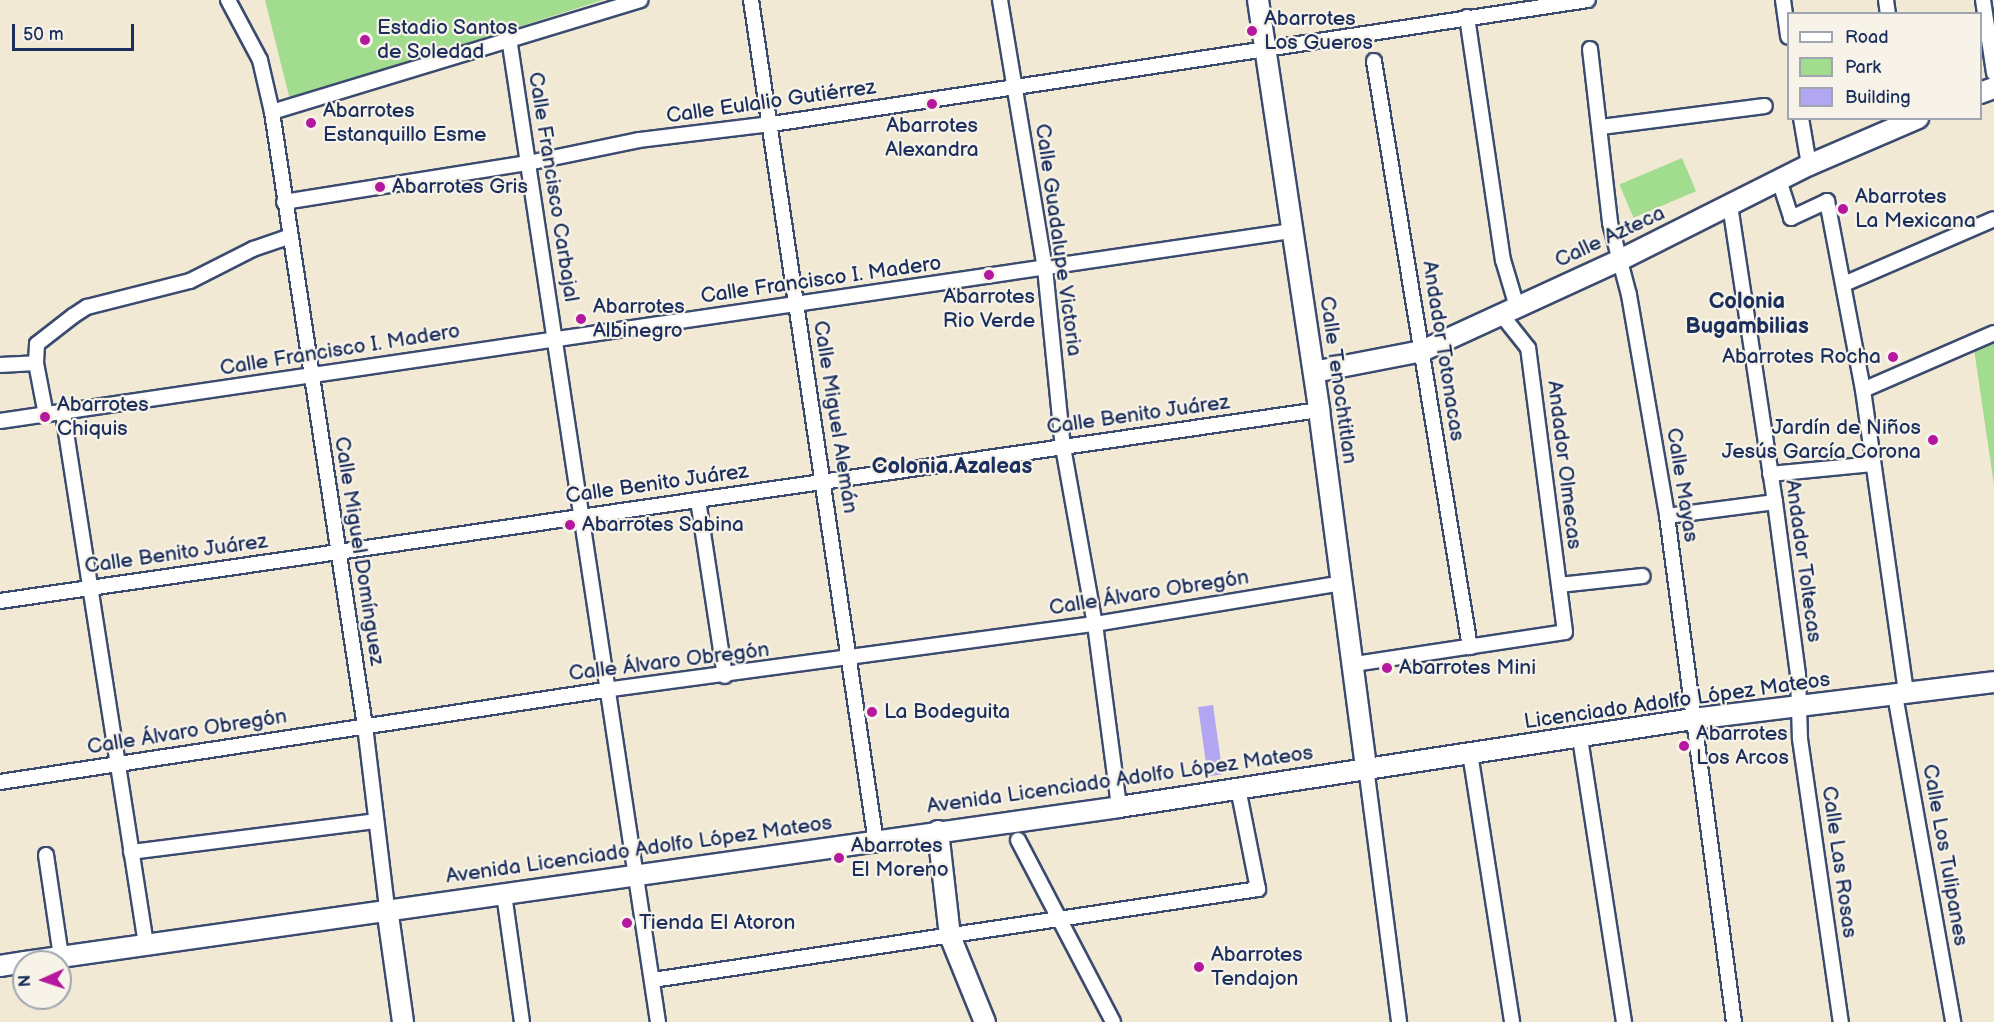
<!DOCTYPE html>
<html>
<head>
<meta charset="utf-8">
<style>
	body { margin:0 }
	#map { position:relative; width:1994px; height:1022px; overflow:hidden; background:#f2e9d4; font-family:"Balsamiq Sans",sans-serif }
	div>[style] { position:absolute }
	.green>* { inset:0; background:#a1dc8f; transform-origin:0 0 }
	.building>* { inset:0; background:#b2a6f2; transform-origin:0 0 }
	.roads { filter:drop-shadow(2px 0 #3b4b70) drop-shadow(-2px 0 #3b4b70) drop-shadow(0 2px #3b4b70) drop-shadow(0 -2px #3b4b70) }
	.street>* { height:14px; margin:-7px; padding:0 7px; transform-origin:7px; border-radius:7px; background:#fff }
	.secondary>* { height:20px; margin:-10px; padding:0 10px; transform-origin:10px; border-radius:10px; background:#fff }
	.dots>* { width:16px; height:16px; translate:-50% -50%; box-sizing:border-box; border:3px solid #f7f3e8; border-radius:50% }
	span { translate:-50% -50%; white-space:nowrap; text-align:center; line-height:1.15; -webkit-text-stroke:4.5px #f7f3e8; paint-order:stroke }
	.poi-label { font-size:21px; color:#1b2f5e }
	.left { translate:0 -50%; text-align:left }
	.right { translate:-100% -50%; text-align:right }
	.street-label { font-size:21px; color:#1b2f5e }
	.neighbourhood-label { font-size:22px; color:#1b2f5e; font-weight:700 }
	.legend { position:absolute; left:1787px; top:12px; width:195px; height:108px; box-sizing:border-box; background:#f7f3e8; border:2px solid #9fa5b1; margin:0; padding:8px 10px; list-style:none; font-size:18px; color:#1b2f5e }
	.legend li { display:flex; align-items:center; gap:12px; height:30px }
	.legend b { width:30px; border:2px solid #9fa5b1 }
	.north { position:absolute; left:12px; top:950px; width:60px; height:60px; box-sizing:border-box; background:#f7f3e8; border:2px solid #9fa5b1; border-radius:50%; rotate:267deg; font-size:16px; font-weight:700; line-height:24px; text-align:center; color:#1b2f5e }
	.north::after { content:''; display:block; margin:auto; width:21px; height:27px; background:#b5179e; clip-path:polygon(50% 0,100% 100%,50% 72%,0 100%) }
	.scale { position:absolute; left:12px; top:24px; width:122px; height:27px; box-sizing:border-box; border:3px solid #1b2f5e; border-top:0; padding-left:8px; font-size:18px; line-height:21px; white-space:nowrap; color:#1b2f5e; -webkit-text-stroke:4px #f7f3e8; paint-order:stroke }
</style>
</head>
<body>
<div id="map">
	<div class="green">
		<i style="clip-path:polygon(265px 0,603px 0,290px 100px)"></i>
		<i style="left:1682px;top:158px;width:36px;height:68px;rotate:67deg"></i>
		<i style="clip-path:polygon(1994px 343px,1994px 485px,1974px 349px)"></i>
	</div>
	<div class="building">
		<i style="left:1213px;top:705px;width:70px;height:15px;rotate:82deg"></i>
	</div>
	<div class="roads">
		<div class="street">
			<i style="left:228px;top:0;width:68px;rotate:61.9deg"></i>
			<i style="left:260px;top:60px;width:53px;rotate:77deg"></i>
			<i style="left:272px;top:112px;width:621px;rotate:81.39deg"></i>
			<i style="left:365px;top:726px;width:183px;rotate:83.1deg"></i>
			<i style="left:751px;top:0;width:851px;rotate:81.56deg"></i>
			<i style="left:1000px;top:0;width:272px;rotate:80.5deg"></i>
			<i style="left:1045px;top:268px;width:180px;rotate:84.3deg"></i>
			<i style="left:1063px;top:447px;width:180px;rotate:79.8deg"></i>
			<i style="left:1095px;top:624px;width:185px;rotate:82.5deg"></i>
			<i style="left:1783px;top:0;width:37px;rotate:82deg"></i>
			<i style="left:1886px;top:0;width:14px;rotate:82deg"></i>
			<i style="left:1983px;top:0;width:74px;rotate:81.4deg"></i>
			<i style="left:1467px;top:17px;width:246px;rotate:81.6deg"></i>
			<i style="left:1503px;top:260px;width:49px;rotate:73.4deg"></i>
			<i style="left:509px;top:38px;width:995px;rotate:81.39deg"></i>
			<i style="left:1590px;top:49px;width:175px;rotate:83.4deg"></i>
			<i style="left:1610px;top:223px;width:74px;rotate:75.2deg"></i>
			<i style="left:1629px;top:295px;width:224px;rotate:80.2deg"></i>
			<i style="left:1667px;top:516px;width:510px;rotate:82.46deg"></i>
			<i style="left:1374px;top:61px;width:594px;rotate:80.7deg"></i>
			<i style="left:272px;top:112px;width:385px;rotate:-16.9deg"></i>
			<i style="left:1801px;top:118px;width:48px;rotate:80.3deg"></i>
			<i style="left:1601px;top:127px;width:165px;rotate:-7.3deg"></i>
			<i style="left:1779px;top:180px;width:40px;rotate:72deg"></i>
			<i style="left:1791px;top:218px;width:40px;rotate:-25deg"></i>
			<i style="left:1827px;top:201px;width:192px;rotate:79.2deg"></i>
			<i style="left:1863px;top:390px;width:306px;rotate:81.9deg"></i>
			<i style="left:284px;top:202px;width:247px;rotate:-9.1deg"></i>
			<i style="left:528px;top:163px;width:113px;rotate:-11.7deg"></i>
			<i style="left:639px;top:140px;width:134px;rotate:-6.9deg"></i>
			<i style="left:772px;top:124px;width:825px;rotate:-8.64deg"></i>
			<i style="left:1730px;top:205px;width:300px;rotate:81.4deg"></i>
			<i style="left:1775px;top:502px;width:175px;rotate:82.4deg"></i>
			<i style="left:1798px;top:675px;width:64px;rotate:88.2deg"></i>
			<i style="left:1800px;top:739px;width:286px;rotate:81.8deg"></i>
			<i style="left:1844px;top:284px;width:163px;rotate:-23.4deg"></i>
			<i style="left:0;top:365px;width:36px;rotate:-3deg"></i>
			<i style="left:1863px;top:390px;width:143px;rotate:-23.5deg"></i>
			<i style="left:63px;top:413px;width:537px;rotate:81.12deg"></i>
			<i style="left:46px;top:415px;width:53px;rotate:-100.9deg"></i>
			<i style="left:36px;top:363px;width:19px;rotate:-87deg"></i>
			<i style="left:37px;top:344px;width:46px;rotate:-37.9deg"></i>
			<i style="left:73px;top:316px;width:17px;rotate:-33deg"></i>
			<i style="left:87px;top:307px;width:106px;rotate:-14.2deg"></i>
			<i style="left:190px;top:281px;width:71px;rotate:-26.9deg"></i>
			<i style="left:253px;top:249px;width:39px;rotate:-19deg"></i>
			<i style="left:0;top:421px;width:1306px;rotate:-8.37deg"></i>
			<i style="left:1770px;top:474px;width:103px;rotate:-5.5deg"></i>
			<i style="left:698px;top:500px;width:178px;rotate:81.3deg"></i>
			<i style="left:1667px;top:516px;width:109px;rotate:-7.4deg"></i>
			<i style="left:1559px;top:585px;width:84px;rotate:-6.1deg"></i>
			<i style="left:0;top:601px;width:1333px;rotate:-8.24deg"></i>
			<i style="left:1354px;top:664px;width:213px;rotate:-8.6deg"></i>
			<i style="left:1565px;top:632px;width:286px;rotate:-97.4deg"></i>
			<i style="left:1528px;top:348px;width:43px;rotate:-128.5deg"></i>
			<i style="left:1895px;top:695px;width:332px;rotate:79.9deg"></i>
			<i style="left:1580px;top:738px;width:287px;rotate:81.2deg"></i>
			<i style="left:1470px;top:753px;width:272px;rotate:81.1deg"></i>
			<i style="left:1366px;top:767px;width:257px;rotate:82.6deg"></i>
			<i style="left:0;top:782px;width:612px;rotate:-8.65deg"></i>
			<i style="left:605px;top:690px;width:494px;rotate:-7.7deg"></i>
			<i style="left:1095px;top:624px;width:251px;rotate:-9.4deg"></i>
			<i style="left:1018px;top:840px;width:205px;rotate:62.4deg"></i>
			<i style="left:131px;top:852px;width:247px;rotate:-7.2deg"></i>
			<i style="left:46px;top:855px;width:103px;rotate:81.6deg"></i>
			<i style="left:504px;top:894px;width:129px;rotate:82deg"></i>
			<i style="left:653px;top:980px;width:612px;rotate:-8.55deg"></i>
			<i style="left:1258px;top:889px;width:103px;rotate:-101.2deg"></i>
		</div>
		<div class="secondary">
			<i style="left:1258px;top:0;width:415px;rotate:81.5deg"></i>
			<i style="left:1319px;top:410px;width:360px;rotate:82.5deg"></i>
			<i style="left:1980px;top:93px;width:15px;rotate:-20deg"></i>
			<i style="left:1314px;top:372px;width:110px;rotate:-11deg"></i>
			<i style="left:1422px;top:351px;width:216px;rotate:-24.7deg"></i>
			<i style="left:1618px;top:261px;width:214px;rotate:-26.7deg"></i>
			<i style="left:1809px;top:165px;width:119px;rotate:-23.3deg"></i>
			<i style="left:938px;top:831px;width:106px;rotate:83.5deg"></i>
			<i style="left:950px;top:936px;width:93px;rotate:67.9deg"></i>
			<i style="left:387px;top:908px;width:115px;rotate:82deg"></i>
			<i style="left:25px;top:962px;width:1105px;rotate:-8.06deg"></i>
			<i style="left:1119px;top:807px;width:581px;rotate:-8.72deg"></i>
			<i style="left:1693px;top:719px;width:303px;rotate:-7deg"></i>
			<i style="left:0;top:966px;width:24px;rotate:-9deg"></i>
		</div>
	</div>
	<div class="dots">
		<i style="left:1252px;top:31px;background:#b5179e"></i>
		<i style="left:365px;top:40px;background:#b5179e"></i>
		<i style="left:932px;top:104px;background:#b5179e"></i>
		<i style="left:311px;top:123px;background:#b5179e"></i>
		<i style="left:380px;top:187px;background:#b5179e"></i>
		<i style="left:1843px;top:209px;background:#b5179e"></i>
		<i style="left:989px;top:275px;background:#b5179e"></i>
		<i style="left:581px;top:319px;background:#b5179e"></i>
		<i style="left:1893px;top:357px;background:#b5179e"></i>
		<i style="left:45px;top:417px;background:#b5179e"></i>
		<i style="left:1933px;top:440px;background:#b5179e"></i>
		<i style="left:570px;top:525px;background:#b5179e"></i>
		<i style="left:1387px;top:668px;background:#b5179e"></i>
		<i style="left:872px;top:712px;background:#b5179e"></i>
		<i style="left:1684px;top:746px;background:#b5179e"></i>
		<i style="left:839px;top:858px;background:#b5179e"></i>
		<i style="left:627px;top:923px;background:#b5179e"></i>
		<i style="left:1199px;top:967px;background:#b5179e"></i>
	</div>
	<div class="poi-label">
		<span class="left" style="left:1264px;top:31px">Abarrotes<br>Los Gueros</span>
		<span class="left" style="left:377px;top:40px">Estadio Santos<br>de Soledad</span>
		<span class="left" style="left:323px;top:123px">Abarrotes<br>Estanquillo Esme</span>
		<span style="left:932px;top:138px">Abarrotes<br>Alexandra</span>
		<span class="left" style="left:392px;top:187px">Abarrotes Gris</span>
		<span class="left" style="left:1855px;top:209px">Abarrotes<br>La Mexicana</span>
		<span style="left:989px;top:309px">Abarrotes<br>Rio Verde</span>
		<span class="left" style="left:593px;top:319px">Abarrotes<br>Albinegro</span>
		<span class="right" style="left:1881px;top:357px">Abarrotes Rocha</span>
		<span class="left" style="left:57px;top:417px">Abarrotes<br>Chiquis</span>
		<span class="right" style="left:1921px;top:440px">Jardín de Niños<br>Jesús García Corona</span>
		<span class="left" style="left:582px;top:525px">Abarrotes Sabina</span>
		<span class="left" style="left:1399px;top:668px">Abarrotes Mini</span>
		<span class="left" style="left:884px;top:712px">La Bodeguita</span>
		<span class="left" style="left:1696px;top:746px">Abarrotes<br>Los Arcos</span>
		<span class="left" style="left:851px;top:858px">Abarrotes<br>El Moreno</span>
		<span class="left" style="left:639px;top:923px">Tienda El Atoron</span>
		<span class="left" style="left:1211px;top:967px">Abarrotes<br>Tendajon</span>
	</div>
	<div class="street-label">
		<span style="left:771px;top:102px;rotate:-8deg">Calle Eulalio Gutiérrez</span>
		<span style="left:553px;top:187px;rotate:81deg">Calle Francisco Carbajal</span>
		<span style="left:1610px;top:237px;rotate:-25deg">Calle Azteca</span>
		<span style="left:1058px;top:240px;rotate:82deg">Calle Guadalupe Victoria</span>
		<span style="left:821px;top:280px;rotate:-8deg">Calle Francisco I. Madero</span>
		<span style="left:340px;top:350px;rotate:-9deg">Calle Francisco I. Madero</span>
		<span style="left:1443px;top:351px;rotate:81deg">Andador Totonacas</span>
		<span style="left:1338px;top:380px;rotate:82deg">Calle Tenochtitlan</span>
		<span style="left:1138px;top:415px;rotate:-8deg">Calle Benito Juárez</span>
		<span style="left:835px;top:417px;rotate:81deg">Calle Miguel Alemán</span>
		<span style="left:1564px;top:465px;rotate:83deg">Andador Olmecas</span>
		<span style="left:657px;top:484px;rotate:-8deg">Calle Benito Juárez</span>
		<span style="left:1682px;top:485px;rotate:81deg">Calle Mayas</span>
		<span style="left:359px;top:551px;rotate:81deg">Calle Miguel Domínguez</span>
		<span style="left:176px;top:554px;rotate:-8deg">Calle Benito Juárez</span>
		<span style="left:1803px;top:561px;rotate:82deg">Andador Toltecas</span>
		<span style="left:1149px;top:593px;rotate:-9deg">Calle Álvaro Obregón</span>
		<span style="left:669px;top:662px;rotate:-7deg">Calle Álvaro Obregón</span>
		<span style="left:1677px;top:701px;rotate:-8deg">Licenciado Adolfo López Mateos</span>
		<span style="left:187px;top:732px;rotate:-9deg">Calle Álvaro Obregón</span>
		<span style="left:1120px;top:780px;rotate:-8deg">Avenida Licenciado Adolfo López Mateos</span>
		<span style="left:639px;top:850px;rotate:-8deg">Avenida Licenciado Adolfo López Mateos</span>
		<span style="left:1945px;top:855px;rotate:80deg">Calle Los Tulipanes</span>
		<span style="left:1839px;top:862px;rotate:82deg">Calle Las Rosas</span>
	</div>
	<div class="neighbourhood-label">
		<span style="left:1747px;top:314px">Colonia<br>Bugambilias</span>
		<span style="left:952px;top:467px">Colonia Azaleas</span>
	</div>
	<ul class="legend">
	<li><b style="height:8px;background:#fff"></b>Road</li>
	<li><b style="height:16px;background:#a1dc8f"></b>Park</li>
	<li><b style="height:16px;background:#b2a6f2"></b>Building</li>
	</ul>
	<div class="north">N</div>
	<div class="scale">50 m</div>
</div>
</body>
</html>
